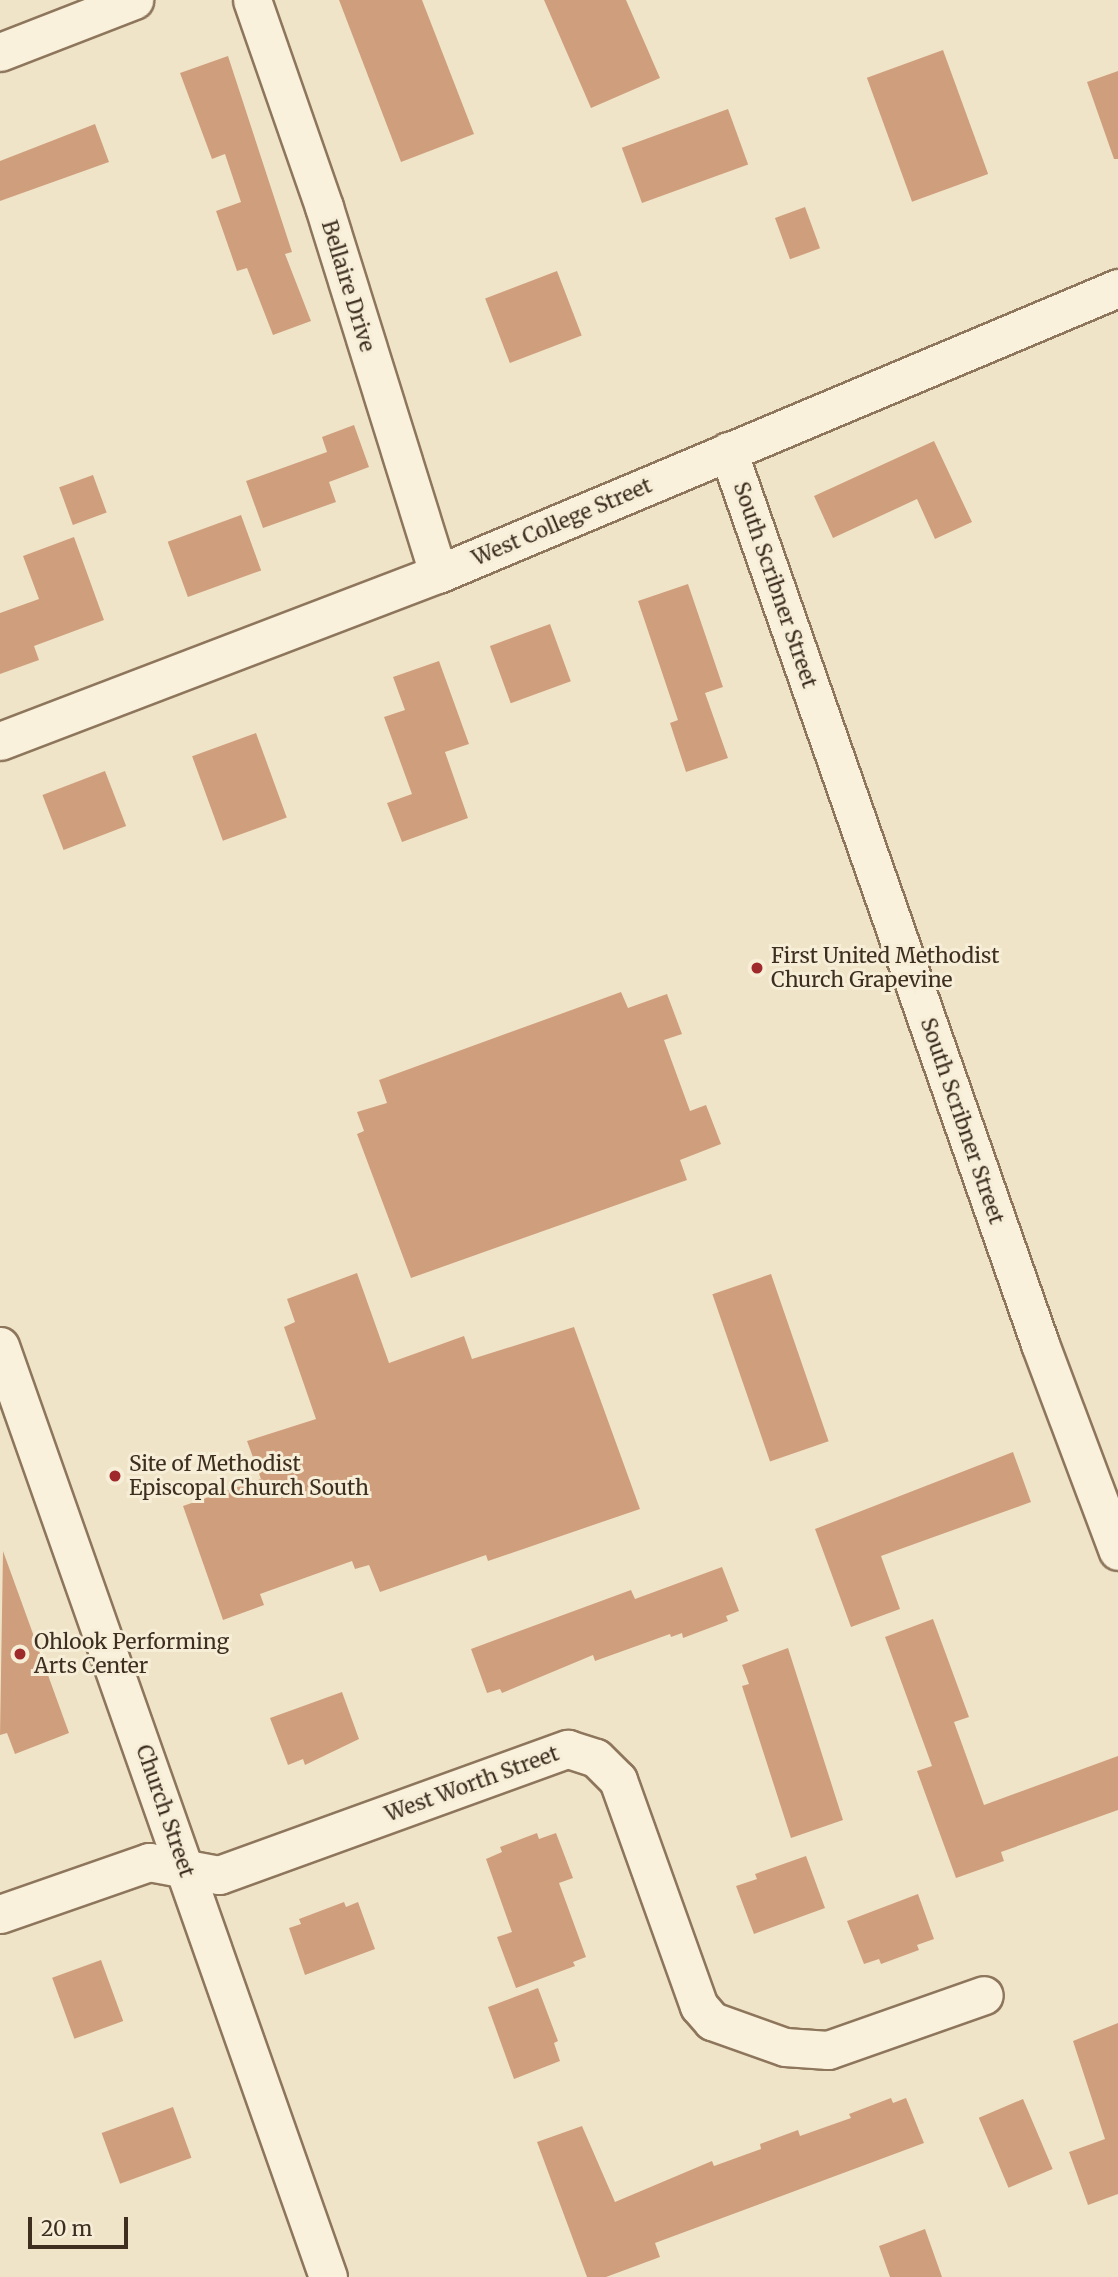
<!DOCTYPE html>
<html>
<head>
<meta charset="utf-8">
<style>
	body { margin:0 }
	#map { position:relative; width:1118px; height:2277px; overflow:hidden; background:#f0e4c8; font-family:Merriweather,serif }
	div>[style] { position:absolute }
	.building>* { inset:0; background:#cf9f7d; transform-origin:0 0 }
	.roads { filter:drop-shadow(2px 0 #8d765c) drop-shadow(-2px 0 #8d765c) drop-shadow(0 2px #8d765c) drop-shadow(0 -2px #8d765c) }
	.minor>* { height:37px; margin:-18.5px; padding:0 18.5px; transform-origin:18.5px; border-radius:18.5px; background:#faf1dc }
	.dots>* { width:19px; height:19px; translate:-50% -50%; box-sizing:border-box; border:4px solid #f7eed8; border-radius:50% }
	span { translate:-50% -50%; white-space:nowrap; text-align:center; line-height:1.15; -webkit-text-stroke:6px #f7eed8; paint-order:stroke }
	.street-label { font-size:21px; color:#3d2e20 }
	.poi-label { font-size:21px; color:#3d2e20 }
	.left { translate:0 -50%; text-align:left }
	.scale { position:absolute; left:28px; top:2217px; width:100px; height:32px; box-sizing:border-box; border:4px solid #3d2e20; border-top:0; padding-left:9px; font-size:21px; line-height:24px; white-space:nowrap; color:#3d2e20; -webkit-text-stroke:5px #f7eed8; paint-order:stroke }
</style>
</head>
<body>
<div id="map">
	<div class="building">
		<i style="clip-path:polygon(339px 0,422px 0,474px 134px,401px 162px)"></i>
		<i style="clip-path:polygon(544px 0,626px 0,660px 78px,591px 108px)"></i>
		<i style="left:943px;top:50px;width:132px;height:81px;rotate:70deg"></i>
		<i style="clip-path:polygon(228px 56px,292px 252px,285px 254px,311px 321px,273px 335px,247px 268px,237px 271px,216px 211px,241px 202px,225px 154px,212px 159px,180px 73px)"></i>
		<i style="clip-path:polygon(1118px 71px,1118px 159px,1114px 159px,1087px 82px)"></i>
		<i style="left:728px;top:109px;width:59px;height:113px;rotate:70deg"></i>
		<i style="clip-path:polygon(95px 124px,109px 162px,0 201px,0 161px)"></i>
		<i style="left:805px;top:207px;width:44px;height:32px;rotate:70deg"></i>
		<i style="left:557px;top:271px;width:69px;height:77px;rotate:69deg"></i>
		<i style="clip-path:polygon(354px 425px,369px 467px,329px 482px,336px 502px,263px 528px,246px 481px,327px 452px,322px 437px)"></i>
		<i style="clip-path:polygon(934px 441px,972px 522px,935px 539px,917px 499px,833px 538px,814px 496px)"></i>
		<i style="left:93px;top:475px;width:40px;height:36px;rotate:70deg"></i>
		<i style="left:241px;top:515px;width:59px;height:78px;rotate:70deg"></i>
		<i style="clip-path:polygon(74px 537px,104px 620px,34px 646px,39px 660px,0 674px,0 613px,39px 599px,23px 556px)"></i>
		<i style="clip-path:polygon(688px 584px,723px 687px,705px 693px,728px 758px,686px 772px,670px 723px,678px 720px,638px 601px)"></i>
		<i style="left:550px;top:624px;width:61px;height:64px;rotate:70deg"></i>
		<i style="clip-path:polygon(439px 661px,469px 744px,445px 752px,468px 818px,402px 842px,387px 803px,412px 794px,384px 717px,405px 710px,393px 677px)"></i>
		<i style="left:256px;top:733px;width:90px;height:68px;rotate:70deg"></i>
		<i style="left:105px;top:771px;width:59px;height:67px;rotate:69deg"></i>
		<i style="clip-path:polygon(621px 992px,628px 1008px,667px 994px,682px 1034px,664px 1040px,690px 1111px,706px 1105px,721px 1144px,680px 1160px,687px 1180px,411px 1278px,357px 1134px,364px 1131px,357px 1112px,387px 1103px,379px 1080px)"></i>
		<i style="clip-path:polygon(357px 1273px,389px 1363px,464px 1336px,472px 1359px,574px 1327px,640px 1509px,488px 1561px,486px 1555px,380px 1592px,369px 1565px,355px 1569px,352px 1561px,260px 1594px,264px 1605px,223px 1620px,183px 1506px,261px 1479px,247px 1441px,316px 1419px,284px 1327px,295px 1322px,287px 1299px)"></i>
		<i style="left:771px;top:1274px;width:177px;height:62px;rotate:71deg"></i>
		<i style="clip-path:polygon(1013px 1452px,1031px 1502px,881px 1556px,900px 1609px,851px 1627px,815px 1529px)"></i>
		<i style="clip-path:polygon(3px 1551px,69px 1733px,15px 1754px,7px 1733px,0 1735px)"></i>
		<i style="clip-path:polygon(722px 1567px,739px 1611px,726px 1616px,728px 1621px,683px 1638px,682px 1633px,671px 1637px,670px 1634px,595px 1661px,593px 1655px,502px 1693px,500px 1689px,487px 1693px,471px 1649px,631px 1590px,635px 1599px)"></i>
		<i style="clip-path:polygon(933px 1619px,969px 1717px,954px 1722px,984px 1805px,1118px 1756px,1118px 1810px,1001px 1852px,1004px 1861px,956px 1878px,917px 1771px,932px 1766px,885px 1637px)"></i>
		<i style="clip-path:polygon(788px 1648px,843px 1820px,791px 1838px,742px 1686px,749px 1684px,742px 1665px)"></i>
		<i style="clip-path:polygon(342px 1692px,359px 1739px,305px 1765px,303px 1759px,288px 1765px,270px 1718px)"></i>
		<i style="clip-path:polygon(537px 1833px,539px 1839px,556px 1833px,573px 1878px,559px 1883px,586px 1957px,573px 1962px,575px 1966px,516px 1988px,497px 1937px,512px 1932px,486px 1859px,502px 1852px,500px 1847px)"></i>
		<i style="clip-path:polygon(806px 1856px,825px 1908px,754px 1934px,736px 1886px,757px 1879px,755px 1874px)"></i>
		<i style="clip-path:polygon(918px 1894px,934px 1939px,917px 1945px,919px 1950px,881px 1964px,879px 1959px,864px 1964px,847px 1921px)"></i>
		<i style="clip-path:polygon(344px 1902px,346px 1907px,358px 1902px,375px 1949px,305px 1975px,289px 1928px,301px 1924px,299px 1919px)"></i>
		<i style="left:101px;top:1960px;width:65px;height:52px;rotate:70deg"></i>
		<i style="clip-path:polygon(538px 1988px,558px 2041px,554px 2043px,560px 2061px,514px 2079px,488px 2007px)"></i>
		<i style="clip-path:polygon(1118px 2023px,1118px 2194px,1088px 2205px,1069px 2152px,1105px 2139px,1073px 2041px)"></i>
		<i style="clip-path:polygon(891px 2098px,893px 2103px,906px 2098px,924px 2143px,655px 2243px,660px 2257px,606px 2277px,587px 2277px,537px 2142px,582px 2126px,615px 2202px,712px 2161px,714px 2166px,761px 2149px,760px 2144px,798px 2130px,800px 2136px,851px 2118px,849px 2114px)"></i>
		<i style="left:1023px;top:2099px;width:76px;height:48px;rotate:67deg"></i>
		<i style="left:173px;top:2107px;width:54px;height:76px;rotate:70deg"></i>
		<i style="clip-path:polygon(925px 2229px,942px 2277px,890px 2277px,879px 2246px)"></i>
	</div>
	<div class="roads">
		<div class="minor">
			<i style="left:252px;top:0;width:219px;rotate:70.8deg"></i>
			<i style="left:324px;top:207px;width:384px;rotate:72.7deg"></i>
			<i style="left:0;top:52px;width:144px;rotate:-21.2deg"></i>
			<i style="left:728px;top:451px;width:946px;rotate:70.74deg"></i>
			<i style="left:1040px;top:1344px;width:221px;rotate:69.4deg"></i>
			<i style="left:0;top:741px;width:469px;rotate:-20.9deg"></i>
			<i style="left:438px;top:574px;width:738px;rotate:-22.81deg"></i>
			<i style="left:0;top:1346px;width:987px;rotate:70.59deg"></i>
			<i style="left:0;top:1914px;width:158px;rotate:-19.2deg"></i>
			<i style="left:149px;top:1862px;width:71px;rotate:10.5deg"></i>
			<i style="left:219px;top:1875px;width:371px;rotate:-19.9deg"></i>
			<i style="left:568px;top:1749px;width:29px;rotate:18deg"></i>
			<i style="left:596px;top:1758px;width:31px;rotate:45deg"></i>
			<i style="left:618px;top:1780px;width:240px;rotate:70.3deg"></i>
			<i style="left:699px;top:2006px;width:20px;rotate:49deg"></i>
			<i style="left:712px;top:2021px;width:77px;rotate:19.6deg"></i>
			<i style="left:785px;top:2047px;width:43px;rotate:4deg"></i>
			<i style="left:828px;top:2050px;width:165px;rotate:-19.4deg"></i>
		</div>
	</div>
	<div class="dots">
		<i style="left:757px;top:968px;background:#9e2a2b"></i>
		<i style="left:115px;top:1476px;background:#9e2a2b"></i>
		<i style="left:20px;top:1654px;background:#9e2a2b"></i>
	</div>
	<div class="street-label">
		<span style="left:348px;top:286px;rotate:73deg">Bellaire Drive</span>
		<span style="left:562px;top:522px;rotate:-23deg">West College Street</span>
		<span style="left:775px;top:585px;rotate:71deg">South Scribner Street</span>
		<span style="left:962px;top:1121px;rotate:71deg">South Scribner Street</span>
		<span style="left:472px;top:1784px;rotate:-20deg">West Worth Street</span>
		<span style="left:165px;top:1811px;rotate:71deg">Church Street</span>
	</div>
	<div class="poi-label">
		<span class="left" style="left:771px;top:968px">First United Methodist<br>Church Grapevine</span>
		<span class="left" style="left:129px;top:1476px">Site of Methodist<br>Episcopal Church South</span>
		<span class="left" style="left:34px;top:1654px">Ohlook Performing<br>Arts Center</span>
	</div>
	<div class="scale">20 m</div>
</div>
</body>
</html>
